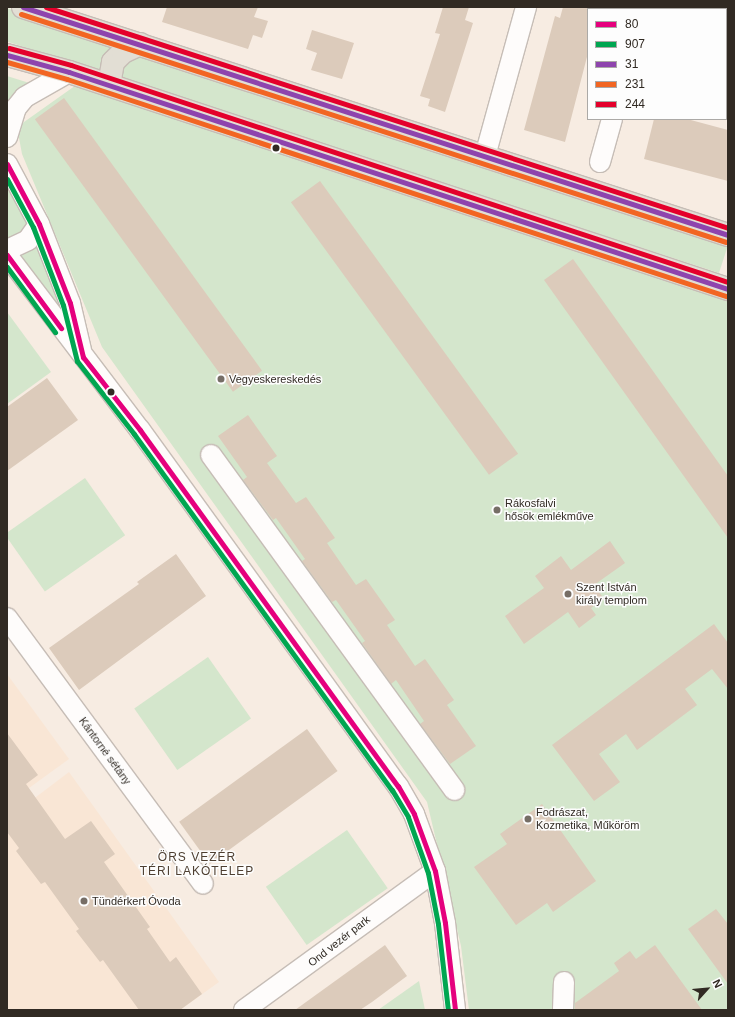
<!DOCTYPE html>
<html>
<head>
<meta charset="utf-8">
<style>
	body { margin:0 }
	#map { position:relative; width:735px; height:1017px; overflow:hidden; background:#f7ece2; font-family:Helvetica,sans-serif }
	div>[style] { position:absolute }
	.built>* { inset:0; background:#f9e6d5 }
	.green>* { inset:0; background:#d4e6cc; transform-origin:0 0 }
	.building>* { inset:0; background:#dccbbb; transform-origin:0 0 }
	.roads { filter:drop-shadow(1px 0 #c6bdb6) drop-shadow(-1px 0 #c6bdb6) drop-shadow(0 1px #c6bdb6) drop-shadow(0 -1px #c6bdb6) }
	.minor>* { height:20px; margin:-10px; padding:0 10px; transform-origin:10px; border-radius:10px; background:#fefcfb }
	.major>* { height:22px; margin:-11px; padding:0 11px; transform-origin:11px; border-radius:11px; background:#e2ded4 }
	.bus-1>* { height:5px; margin:-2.5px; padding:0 2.5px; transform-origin:2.5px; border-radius:2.5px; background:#e5007d }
	.bus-2>* { height:5px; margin:-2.5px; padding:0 2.5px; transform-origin:2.5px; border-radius:2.5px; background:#00a651 }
	.bus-3>* { height:5px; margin:-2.5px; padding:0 2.5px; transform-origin:2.5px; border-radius:2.5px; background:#8e44ad }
	.bus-4>* { height:5px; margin:-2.5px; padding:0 2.5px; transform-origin:2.5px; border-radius:2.5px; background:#f26522 }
	.bus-5>* { height:5px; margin:-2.5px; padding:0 2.5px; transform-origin:2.5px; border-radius:2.5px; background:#e4002b }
	.dots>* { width:11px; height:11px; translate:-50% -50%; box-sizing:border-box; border:2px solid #fdfdfd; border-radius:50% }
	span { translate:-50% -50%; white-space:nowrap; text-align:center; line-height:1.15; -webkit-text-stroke:3px #fdfdfd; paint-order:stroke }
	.poi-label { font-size:11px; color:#312a23 }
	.left { translate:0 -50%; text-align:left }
	.street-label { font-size:11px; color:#312a23 }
	.neighbourhood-label { font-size:12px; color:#4e3f31; letter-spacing:1px }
	.frame { position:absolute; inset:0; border:8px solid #312a23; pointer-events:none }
	.legend { position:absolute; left:587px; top:8px; width:140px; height:112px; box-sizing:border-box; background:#fdfdfd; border:1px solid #aba9a6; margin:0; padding:5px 7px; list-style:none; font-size:12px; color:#312a23 }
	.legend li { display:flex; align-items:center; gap:8px; height:20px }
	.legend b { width:20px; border:1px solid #aba9a6 }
	.north { position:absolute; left:687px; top:969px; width:40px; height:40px; -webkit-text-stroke:3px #fdfdfd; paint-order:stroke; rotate:63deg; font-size:11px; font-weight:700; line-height:16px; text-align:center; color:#312a23 }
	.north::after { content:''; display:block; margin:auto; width:14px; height:18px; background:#312a23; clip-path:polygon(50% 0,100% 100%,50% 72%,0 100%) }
</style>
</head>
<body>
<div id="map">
	<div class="built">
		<i style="clip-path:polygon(7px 674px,69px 759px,7px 804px)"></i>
		<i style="clip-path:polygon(69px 772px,219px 982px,180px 1010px,7px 1010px,7px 819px)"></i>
	</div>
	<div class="green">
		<i style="left:7px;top:8px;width:759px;height:32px;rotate:18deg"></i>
		<i style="clip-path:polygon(7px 76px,42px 87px,7px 137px)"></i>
		<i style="clip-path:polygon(79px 83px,728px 297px,728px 1010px,469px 1010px,461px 946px,427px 802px,102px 347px,22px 154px,17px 127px)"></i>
		<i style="clip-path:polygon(7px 164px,83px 357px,7px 255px)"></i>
		<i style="clip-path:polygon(7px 312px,51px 372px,7px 404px)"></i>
		<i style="left:85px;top:478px;width:70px;height:98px;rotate:55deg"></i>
		<i style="left:208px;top:657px;width:75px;height:90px;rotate:55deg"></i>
		<i style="left:347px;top:830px;width:71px;height:99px;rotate:55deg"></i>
		<i style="clip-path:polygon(419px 981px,425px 1010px,378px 1010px)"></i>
	</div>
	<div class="building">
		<i style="clip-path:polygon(167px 7px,258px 7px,254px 17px,268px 21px,262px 38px,253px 35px,248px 49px,162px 22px)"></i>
		<i style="clip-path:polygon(443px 7px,469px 7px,465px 20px,473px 23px,445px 112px,428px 106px,430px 99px,420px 96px,440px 34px,435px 33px)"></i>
		<i style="clip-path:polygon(563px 7px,588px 7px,588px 53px,565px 142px,524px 130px,555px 16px,560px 18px)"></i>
		<i style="clip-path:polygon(312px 30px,354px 43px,342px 79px,311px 70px,317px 53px,306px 49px)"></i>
		<i style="left:64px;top:98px;width:337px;height:36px;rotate:54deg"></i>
		<i style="clip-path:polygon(654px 119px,687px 119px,728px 130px,728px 181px,644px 159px)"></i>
		<i style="left:320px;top:181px;width:337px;height:36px;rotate:54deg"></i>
		<i style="clip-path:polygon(573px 259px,728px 476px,728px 538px,544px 280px)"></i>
		<i style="clip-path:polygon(47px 378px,78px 420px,7px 471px,7px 407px)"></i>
		<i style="clip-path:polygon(248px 415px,277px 456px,267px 463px,296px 503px,306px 497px,335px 538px,327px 543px,356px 585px,366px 579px,395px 620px,387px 625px,415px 666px,425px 659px,454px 700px,447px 705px,476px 746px,450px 764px,420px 724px,424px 721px,396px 680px,391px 684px,362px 643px,365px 641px,336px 600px,332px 602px,302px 561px,305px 559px,276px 518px,273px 520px,243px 480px,247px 477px,218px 436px)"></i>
		<i style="clip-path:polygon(610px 541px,625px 563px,594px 585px,604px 599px,591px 608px,596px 615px,579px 628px,568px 612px,524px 644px,505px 616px,544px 588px,535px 576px,561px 556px,571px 570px)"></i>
		<i style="clip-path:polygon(176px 554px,206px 596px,79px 690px,49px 648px,139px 584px,137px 582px)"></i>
		<i style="clip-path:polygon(714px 624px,728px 643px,728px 689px,712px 669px,685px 689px,697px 705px,637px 750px,626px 734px,599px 754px,620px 782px,594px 801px,552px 745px)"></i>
		<i style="left:307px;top:729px;width:52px;height:158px;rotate:54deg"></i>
		<i style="clip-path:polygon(7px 733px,38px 775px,26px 784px,65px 839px,91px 821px,115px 854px,104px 862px,150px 927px,147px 929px,170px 962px,176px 957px,202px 994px,180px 1010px,139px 1010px,103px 960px,100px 962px,76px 931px,79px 929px,45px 882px,41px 884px,16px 851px,19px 848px,7px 832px)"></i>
		<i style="clip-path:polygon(542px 804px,596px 881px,553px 912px,547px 903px,516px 925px,474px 867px,507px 844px,500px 834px)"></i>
		<i style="clip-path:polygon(716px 909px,728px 924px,728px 984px,688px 929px)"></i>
		<i style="clip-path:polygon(385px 945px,407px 976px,372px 1002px,360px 1010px,295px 1010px)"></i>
		<i style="clip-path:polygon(655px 945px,702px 1010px,575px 1010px,575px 1003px,619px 971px,614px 963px,630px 951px,636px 959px)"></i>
	</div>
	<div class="roads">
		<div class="minor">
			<i style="left:642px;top:9px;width:2px;rotate:-63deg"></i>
			<i style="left:7px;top:137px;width:30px;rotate:-73deg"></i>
			<i style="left:16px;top:108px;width:14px;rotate:-51deg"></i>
			<i style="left:25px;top:97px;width:51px;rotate:-29.6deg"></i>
			<i style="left:485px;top:156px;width:155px;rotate:-74.6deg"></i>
			<i style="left:600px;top:162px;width:45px;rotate:-74.4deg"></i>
			<i style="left:7px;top:164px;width:68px;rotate:61.9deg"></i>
			<i style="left:39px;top:224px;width:85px;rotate:68.6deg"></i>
			<i style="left:70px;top:303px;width:48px;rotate:76.8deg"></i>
			<i style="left:7px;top:250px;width:23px;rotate:-25deg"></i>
			<i style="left:28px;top:240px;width:19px;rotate:-55deg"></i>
			<i style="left:7px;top:255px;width:220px;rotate:52.8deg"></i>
			<i style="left:140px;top:430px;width:440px;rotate:54.1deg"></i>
			<i style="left:398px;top:786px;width:32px;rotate:60deg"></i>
			<i style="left:414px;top:814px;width:61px;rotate:69.8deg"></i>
			<i style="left:435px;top:871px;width:53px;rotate:79.1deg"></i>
			<i style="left:445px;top:923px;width:88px;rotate:83.4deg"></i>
			<i style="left:211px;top:455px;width:414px;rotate:54deg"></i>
			<i style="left:7px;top:618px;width:330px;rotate:53.6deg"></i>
			<i style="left:244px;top:1010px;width:236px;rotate:-36deg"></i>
			<i style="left:563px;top:1010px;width:28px;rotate:-88deg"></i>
		</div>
		<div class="major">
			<i style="left:23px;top:7px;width:741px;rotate:17.92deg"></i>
			<i style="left:7px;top:55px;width:64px;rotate:15.3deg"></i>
			<i style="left:69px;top:72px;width:694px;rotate:18.23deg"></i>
			<i style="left:109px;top:85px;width:23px;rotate:-80deg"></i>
			<i style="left:113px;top:62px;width:14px;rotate:-45deg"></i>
			<i style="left:123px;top:52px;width:19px;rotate:-25deg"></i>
		</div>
	</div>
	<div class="bus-1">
		<i style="left:7px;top:164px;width:68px;rotate:61.9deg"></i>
		<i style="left:39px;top:224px;width:85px;rotate:68.6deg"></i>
		<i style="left:70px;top:303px;width:56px;rotate:76.5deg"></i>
		<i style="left:83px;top:357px;width:93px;rotate:52deg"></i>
		<i style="left:140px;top:430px;width:440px;rotate:54.1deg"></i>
		<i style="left:398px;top:786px;width:32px;rotate:60deg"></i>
		<i style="left:414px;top:814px;width:61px;rotate:69.8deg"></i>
		<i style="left:435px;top:871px;width:53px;rotate:79.1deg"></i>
		<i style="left:445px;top:923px;width:88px;rotate:83.4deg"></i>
		<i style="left:7px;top:255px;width:91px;rotate:53.5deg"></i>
	</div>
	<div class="bus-2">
		<i style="left:7px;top:179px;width:55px;rotate:61.6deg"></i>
		<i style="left:33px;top:227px;width:84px;rotate:69deg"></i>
		<i style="left:63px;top:305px;width:58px;rotate:76deg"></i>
		<i style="left:77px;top:361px;width:93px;rotate:52deg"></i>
		<i style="left:134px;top:434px;width:440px;rotate:54.1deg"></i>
		<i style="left:392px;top:790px;width:31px;rotate:59deg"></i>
		<i style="left:408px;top:817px;width:59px;rotate:70.3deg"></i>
		<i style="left:428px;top:873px;width:52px;rotate:78.9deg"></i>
		<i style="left:438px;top:924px;width:87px;rotate:83.4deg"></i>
		<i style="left:7px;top:267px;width:81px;rotate:53.6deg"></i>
	</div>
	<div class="bus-3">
		<i style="left:23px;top:7px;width:741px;rotate:17.92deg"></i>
		<i style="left:7px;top:55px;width:64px;rotate:15.3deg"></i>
		<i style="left:69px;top:72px;width:694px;rotate:18.23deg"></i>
	</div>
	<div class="bus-4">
		<i style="left:21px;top:14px;width:741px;rotate:17.92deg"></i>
		<i style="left:7px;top:62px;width:62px;rotate:15.8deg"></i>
		<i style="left:67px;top:79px;width:694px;rotate:18.23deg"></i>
	</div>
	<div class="bus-5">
		<i style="left:46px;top:7px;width:717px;rotate:17.95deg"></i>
		<i style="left:9px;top:48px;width:64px;rotate:15.3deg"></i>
		<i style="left:71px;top:65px;width:692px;rotate:18.28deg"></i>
	</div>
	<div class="dots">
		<i style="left:276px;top:148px;background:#312a23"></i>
		<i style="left:221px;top:379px;background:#766e66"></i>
		<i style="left:111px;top:392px;background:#312a23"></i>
		<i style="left:497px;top:510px;background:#766e66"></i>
		<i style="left:568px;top:594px;background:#766e66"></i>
		<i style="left:528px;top:819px;background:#766e66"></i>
		<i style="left:84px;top:901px;background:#766e66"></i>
	</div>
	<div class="poi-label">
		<span class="left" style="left:229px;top:379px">Vegyeskereskedés</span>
		<span class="left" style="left:505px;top:510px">Rákosfalvi<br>hősök emlékműve</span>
		<span class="left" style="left:576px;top:594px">Szent István<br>király templom</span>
		<span class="left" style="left:536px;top:819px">Fodrászat,<br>Kozmetika, Műköröm</span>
		<span class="left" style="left:92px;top:901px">Tündérkert Óvoda</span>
	</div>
	<div class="street-label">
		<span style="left:105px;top:751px;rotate:54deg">Kántorné sétány</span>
		<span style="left:339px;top:941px;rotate:-38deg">Ond vezér park</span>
	</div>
	<div class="neighbourhood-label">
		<span style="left:197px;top:865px">ÖRS VEZÉR<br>TÉRI LAKÓTELEP</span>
	</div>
	<div class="frame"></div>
	<ul class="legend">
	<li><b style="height:5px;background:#e5007d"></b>80</li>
	<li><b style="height:5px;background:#00a651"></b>907</li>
	<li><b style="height:5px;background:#8e44ad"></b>31</li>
	<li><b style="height:5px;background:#f26522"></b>231</li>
	<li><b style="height:5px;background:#e4002b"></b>244</li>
	</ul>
	<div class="north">N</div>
</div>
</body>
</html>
